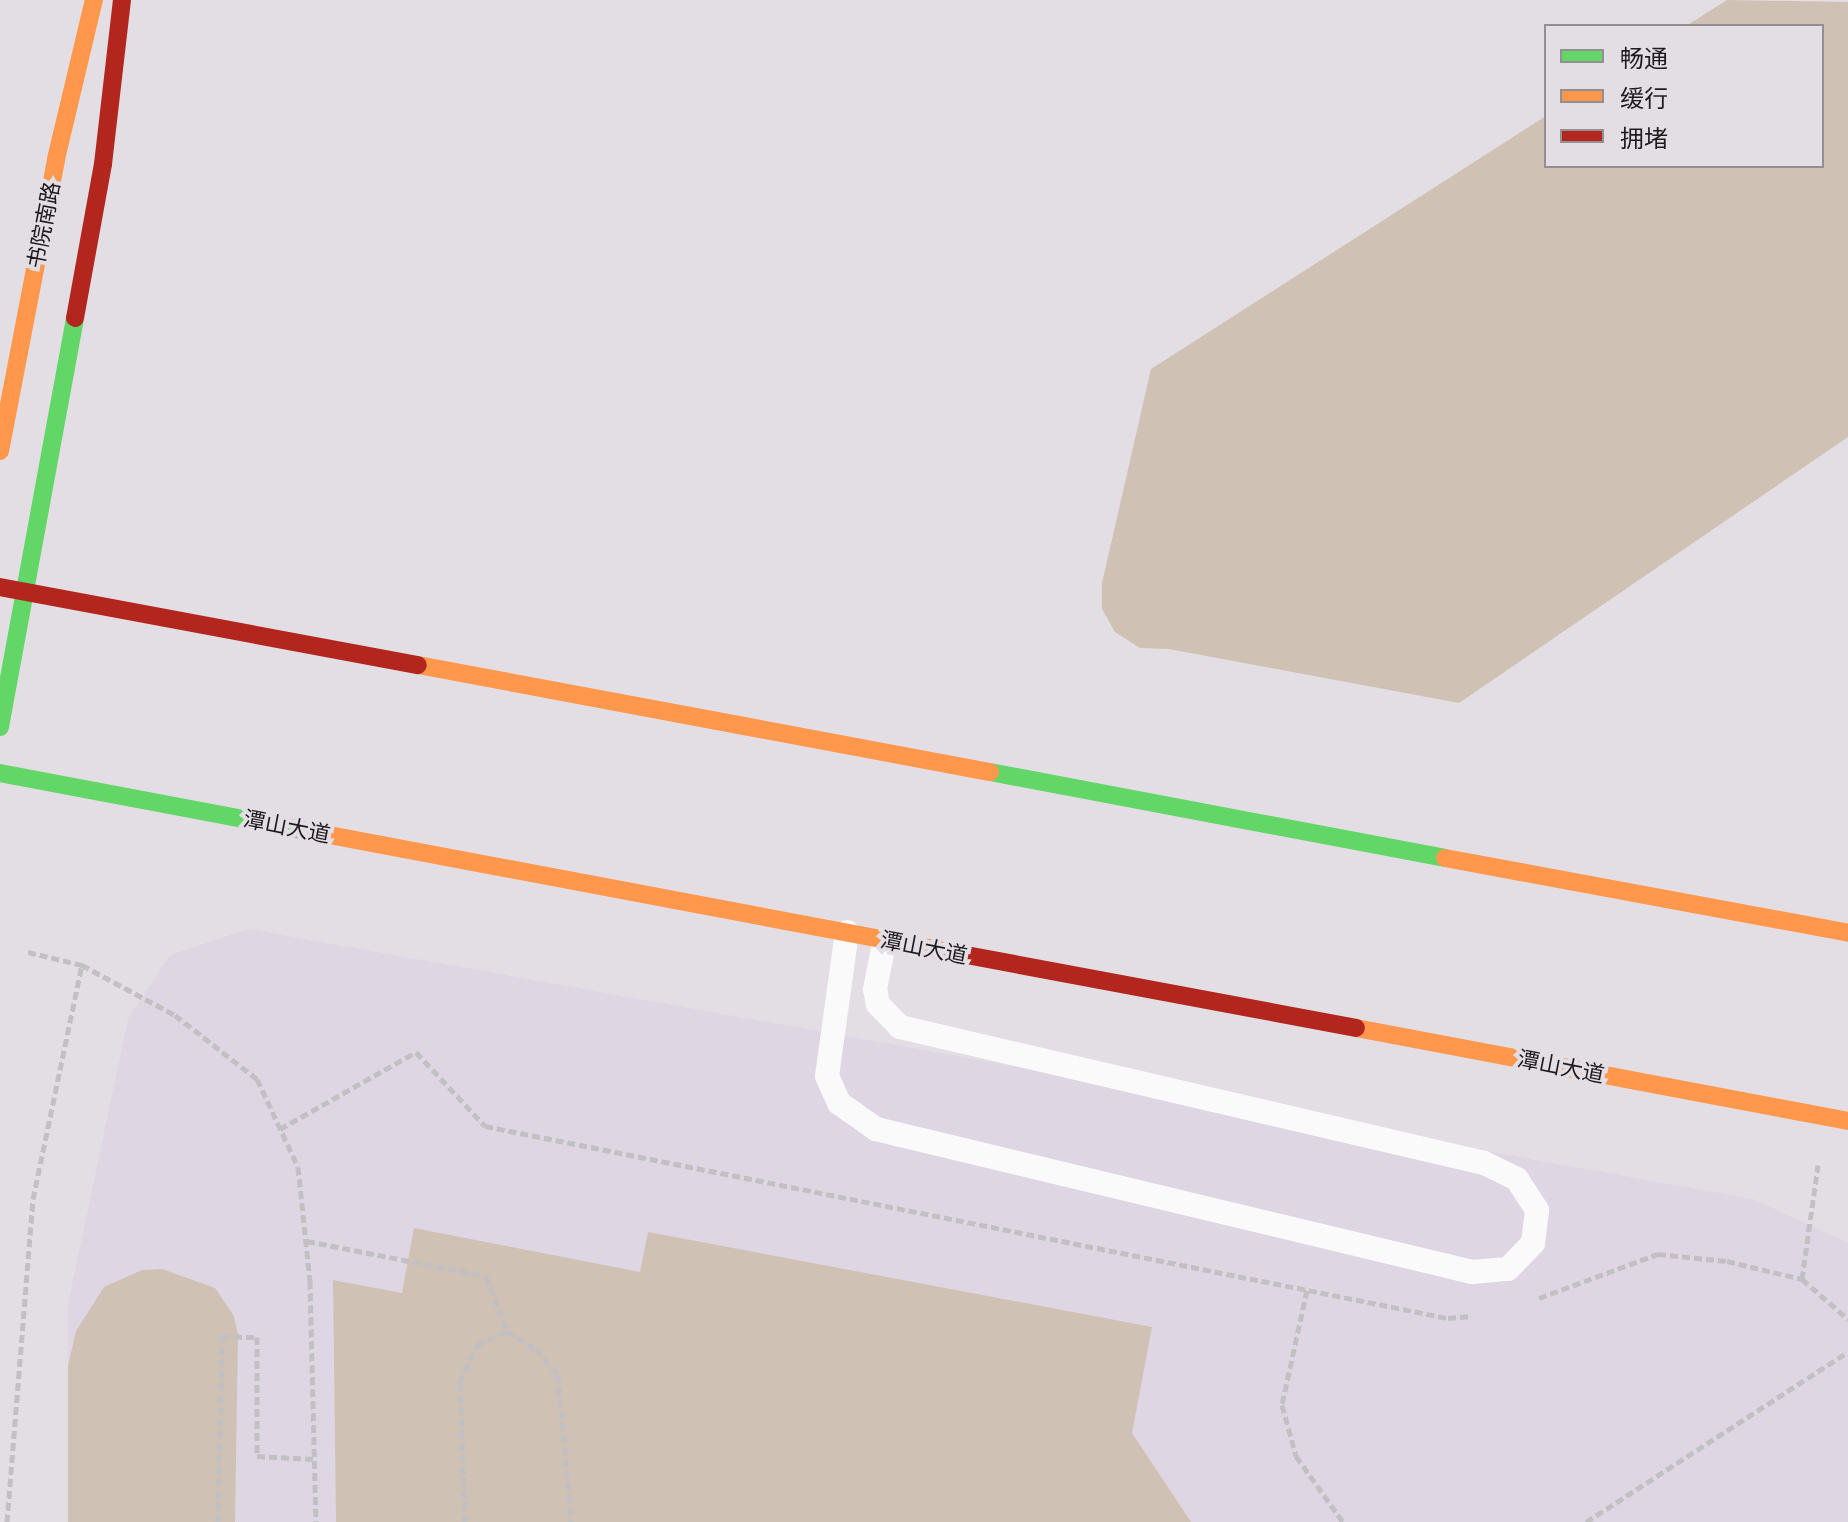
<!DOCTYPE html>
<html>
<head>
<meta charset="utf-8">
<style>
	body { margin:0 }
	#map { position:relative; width:1848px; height:1522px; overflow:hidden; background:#e2dee3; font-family:Lato,"Noto Sans SC",sans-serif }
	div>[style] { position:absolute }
	.commercial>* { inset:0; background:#dfd6e4 }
	.building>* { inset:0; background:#cfc2b5 }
	.path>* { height:5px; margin-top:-2.5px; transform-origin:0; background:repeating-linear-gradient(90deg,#c2c0c2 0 8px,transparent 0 12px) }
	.lane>* { height:24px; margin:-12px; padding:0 12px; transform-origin:12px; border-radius:12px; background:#fbfafb }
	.fast>* { height:18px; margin:-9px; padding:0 9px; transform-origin:9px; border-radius:9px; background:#63d668 }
	.slow>* { height:18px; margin:-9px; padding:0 9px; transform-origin:9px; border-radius:9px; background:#ff974d }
	.jam>* { height:18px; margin:-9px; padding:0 9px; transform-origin:9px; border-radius:9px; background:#b3261e }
	span { translate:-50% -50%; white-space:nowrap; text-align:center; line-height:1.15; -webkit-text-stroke:8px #e3dde4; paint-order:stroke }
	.street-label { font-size:22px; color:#1d1b1e }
	.legend { position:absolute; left:1544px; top:24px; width:280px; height:144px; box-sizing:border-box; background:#e3dde4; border:2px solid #948f95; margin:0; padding:10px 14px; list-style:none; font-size:24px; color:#1d1b1e }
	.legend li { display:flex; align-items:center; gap:16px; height:40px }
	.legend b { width:40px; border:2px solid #948f95 }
</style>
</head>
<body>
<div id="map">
	<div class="commercial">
		<i style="clip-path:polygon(249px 929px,1753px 1199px,1848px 1243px,1848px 1522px,68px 1522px,68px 1304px,128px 1019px,170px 955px)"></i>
	</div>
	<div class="building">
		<i style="clip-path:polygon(1727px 0,1848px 2px,1848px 437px,1459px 703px,1169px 649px,1140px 648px,1115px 632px,1102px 609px,1102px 583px,1151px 369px,1546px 116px,1546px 166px,1822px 166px,1822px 26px,1686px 26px)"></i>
		<i style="clip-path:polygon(414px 1228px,640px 1272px,648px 1232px,1152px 1327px,1132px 1433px,1191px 1522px,336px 1522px,333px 1280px,402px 1293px)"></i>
		<i style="clip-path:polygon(162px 1269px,215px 1288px,234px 1316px,238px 1335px,235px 1522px,68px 1522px,68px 1366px,76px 1331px,104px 1287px,142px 1270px)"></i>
	</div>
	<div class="path">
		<i style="left:28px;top:952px;width:56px;rotate:13.5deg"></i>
		<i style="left:82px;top:965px;width:106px;rotate:28.3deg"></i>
		<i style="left:175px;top:1015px;width:104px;rotate:38deg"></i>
		<i style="left:257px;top:1079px;width:97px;rotate:65deg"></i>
		<i style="left:298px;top:1167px;width:115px;rotate:84deg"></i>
		<i style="left:310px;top:1281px;width:241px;rotate:88.6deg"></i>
		<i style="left:280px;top:1129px;width:156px;rotate:-29.5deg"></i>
		<i style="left:416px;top:1052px;width:101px;rotate:47deg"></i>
		<i style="left:485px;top:1126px;width:982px;rotate:11.28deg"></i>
		<i style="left:1448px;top:1318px;width:24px;rotate:-5deg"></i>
		<i style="left:307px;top:1241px;width:182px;rotate:11.1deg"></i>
		<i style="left:486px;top:1276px;width:59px;rotate:69.1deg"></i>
		<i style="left:1802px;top:1279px;width:115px;rotate:-82deg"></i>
		<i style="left:1307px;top:1290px;width:118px;rotate:102.3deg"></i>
		<i style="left:1282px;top:1405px;width:53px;rotate:74.6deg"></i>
		<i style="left:1296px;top:1456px;width:81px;rotate:54.5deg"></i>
		<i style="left:1539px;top:1298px;width:127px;rotate:-20.3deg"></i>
		<i style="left:1658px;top:1254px;width:69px;rotate:5.8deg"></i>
		<i style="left:1727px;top:1261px;width:77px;rotate:13.5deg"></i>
		<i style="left:1802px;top:1279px;width:61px;rotate:41deg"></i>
		<i style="left:7px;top:1522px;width:324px;rotate:-85.4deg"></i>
		<i style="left:33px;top:1199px;width:239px;rotate:-78.2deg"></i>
		<i style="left:218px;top:1522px;width:186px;rotate:-88.8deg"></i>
		<i style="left:222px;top:1336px;width:35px;rotate:2deg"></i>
		<i style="left:257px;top:1337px;width:119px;rotate:90deg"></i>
		<i style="left:257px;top:1456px;width:56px;rotate:3.1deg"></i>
		<i style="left:465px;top:1522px;width:140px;rotate:-92deg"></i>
		<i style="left:460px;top:1382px;width:41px;rotate:-65.3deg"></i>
		<i style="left:477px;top:1345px;width:33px;rotate:-25deg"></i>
		<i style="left:507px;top:1331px;width:34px;rotate:32deg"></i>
		<i style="left:536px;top:1349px;width:34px;rotate:50deg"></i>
		<i style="left:558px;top:1375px;width:148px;rotate:84.9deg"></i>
		<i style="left:1586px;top:1522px;width:312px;rotate:-33deg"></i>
	</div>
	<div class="lane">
		<i style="left:847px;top:932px;width:145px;rotate:97.9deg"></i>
		<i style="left:827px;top:1076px;width:30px;rotate:66deg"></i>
		<i style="left:839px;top:1103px;width:45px;rotate:35.1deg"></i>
		<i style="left:876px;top:1129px;width:613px;rotate:13.49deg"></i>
		<i style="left:1472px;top:1272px;width:36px;rotate:-5deg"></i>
		<i style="left:1508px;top:1269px;width:36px;rotate:-46deg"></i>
		<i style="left:1533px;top:1243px;width:33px;rotate:-83deg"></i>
		<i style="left:1537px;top:1210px;width:37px;rotate:-123deg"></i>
		<i style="left:1517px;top:1179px;width:37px;rotate:-154deg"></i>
		<i style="left:1484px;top:1163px;width:600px;rotate:-166.89deg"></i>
		<i style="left:900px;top:1027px;width:32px;rotate:-134deg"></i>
		<i style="left:878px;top:1004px;width:15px;rotate:-101deg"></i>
		<i style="left:875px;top:989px;width:51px;rotate:-78.7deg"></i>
	</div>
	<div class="fast">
		<i style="left:0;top:727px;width:416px;rotate:-79.6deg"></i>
		<i style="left:990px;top:772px;width:463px;rotate:10.7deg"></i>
		<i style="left:0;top:773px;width:313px;rotate:10.7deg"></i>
	</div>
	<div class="slow">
		<i style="left:0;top:451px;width:297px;rotate:-79.1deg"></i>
		<i style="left:56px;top:159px;width:163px;rotate:-76.6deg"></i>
		<i style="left:418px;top:665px;width:582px;rotate:10.6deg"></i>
		<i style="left:308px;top:831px;width:648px;rotate:10.67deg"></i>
		<i style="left:1445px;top:858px;width:410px;rotate:10.5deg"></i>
		<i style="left:1356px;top:1028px;width:501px;rotate:10.7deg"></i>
	</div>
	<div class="jam">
		<i style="left:75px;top:318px;width:157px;rotate:-79.7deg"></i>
		<i style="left:103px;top:164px;width:165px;rotate:-83.4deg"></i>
		<i style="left:0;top:587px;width:425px;rotate:10.6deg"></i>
		<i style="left:945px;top:951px;width:418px;rotate:10.6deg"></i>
	</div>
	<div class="street-label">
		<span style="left:43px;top:225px;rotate:-79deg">书院南路</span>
		<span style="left:287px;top:826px;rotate:11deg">潭山大道</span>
		<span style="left:924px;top:947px;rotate:11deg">潭山大道</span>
		<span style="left:1561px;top:1066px;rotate:11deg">潭山大道</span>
	</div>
	<ul class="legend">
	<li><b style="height:10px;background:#63d668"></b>畅通</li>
	<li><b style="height:10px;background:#ff974d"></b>缓行</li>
	<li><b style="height:10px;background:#b3261e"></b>拥堵</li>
	</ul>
</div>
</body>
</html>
